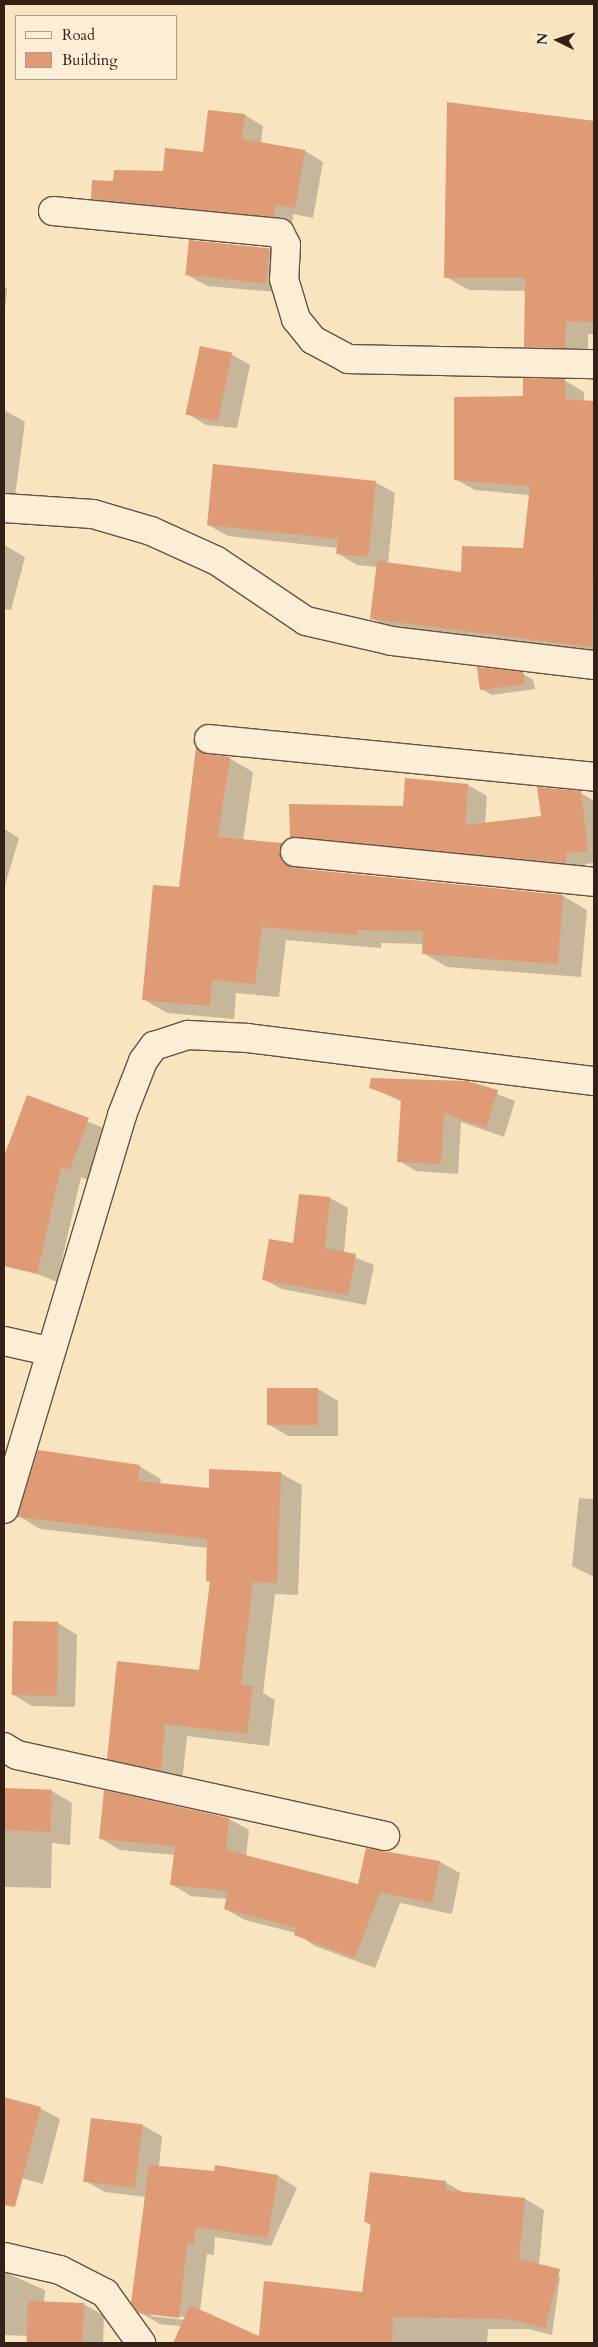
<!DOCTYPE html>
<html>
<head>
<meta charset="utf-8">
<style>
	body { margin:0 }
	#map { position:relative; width:598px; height:2347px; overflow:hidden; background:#f9e4c0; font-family:Cardo,serif }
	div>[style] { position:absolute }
	.shadow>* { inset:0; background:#0003 }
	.building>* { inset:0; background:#df9a76; transform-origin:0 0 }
	.roads { filter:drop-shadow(1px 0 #665141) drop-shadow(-1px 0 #665141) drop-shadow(0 1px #665141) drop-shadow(0 -1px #665141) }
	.minor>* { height:28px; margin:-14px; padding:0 14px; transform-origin:14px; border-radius:14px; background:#fbedd6 }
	span { translate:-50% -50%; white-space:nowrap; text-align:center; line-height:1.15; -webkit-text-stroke:4px #fbedd6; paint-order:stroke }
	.frame { position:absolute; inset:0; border:5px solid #352017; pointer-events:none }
	.legend { position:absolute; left:15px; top:15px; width:162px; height:65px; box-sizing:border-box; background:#fbedd6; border:1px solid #ac9b8a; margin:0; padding:6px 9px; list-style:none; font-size:15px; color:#352017 }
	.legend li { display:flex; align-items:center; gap:10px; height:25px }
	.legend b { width:25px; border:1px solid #ac9b8a }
	.north { position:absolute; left:533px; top:15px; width:50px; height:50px; -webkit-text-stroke:4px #fbedd6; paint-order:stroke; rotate:274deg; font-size:14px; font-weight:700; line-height:20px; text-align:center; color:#352017 }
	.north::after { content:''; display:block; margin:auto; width:18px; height:22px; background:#352017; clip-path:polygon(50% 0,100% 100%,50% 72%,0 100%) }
</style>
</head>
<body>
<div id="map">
	<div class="shadow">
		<i style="clip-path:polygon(448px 104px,594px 121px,594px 334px,588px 334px,588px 360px,548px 360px,525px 346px,526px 291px,469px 290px,446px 277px)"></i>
		<i style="clip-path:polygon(245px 115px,263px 126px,261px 143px,305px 151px,323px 162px,313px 218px,293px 214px,292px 226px,111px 209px,92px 198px,114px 183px,164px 172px,204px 153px)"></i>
		<i style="clip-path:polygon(270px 249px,290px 261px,288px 293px,207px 286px,187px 275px)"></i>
		<i style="clip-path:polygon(4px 286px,7px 288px,4px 319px)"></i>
		<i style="clip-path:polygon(231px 354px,250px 365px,237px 428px,206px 425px,188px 414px)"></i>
		<i style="clip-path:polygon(564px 380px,584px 392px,584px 401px,594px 402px,594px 655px,391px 630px,372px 618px,378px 567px,357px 565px,337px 553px,338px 548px,228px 536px,208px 525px,375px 482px,395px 493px,388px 564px,462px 573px,524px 550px,530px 495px,475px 490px,455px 479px,524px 398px)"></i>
		<i style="clip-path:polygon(4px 410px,25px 422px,13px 510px,4px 510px)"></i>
		<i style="clip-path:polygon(4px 545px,25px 557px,11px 610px,4px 609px)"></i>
		<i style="clip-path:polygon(523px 674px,533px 680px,535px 689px,492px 695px,481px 689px)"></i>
		<i style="clip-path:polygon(209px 756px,229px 758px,253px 772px,243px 841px,282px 845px,306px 858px,305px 870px,563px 896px,587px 910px,581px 977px,447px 967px,423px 953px,424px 944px,381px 943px,381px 948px,286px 940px,279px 997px,236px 993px,234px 1019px,167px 1013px,143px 999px,180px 888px)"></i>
		<i style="clip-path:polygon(468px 785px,487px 796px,485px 824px,542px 817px,581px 793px,594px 801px,594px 863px,585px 864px,585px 874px,310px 848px,291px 837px,404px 807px)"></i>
		<i style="clip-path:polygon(4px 829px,19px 838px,4px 889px)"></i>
		<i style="clip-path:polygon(467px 1082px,515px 1101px,504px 1137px,461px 1122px,458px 1174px,416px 1171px,399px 1161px,402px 1102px,370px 1087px)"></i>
		<i style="clip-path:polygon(27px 1097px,108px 1130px,90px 1181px,81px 1177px,57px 1282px,4px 1260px,4px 1155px)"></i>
		<i style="clip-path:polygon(300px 1195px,330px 1198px,348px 1208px,344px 1253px,374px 1265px,366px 1305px,282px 1289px,263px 1279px,294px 1244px)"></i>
		<i style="clip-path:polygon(269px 1389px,318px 1389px,338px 1401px,338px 1436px,288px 1436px,268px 1424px)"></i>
		<i style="clip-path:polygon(139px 1466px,161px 1479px,160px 1485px,210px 1490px,280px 1473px,302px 1485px,298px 1595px,275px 1594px,263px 1693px,275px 1700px,269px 1746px,187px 1736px,182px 1782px,130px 1771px,108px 1758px,200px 1672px,211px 1583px,207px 1580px,208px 1548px,40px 1529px,19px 1516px)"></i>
		<i style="clip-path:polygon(579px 1498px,594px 1499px,594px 1577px,572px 1566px)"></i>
		<i style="clip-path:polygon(58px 1623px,77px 1635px,75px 1707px,32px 1706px,12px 1694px)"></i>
		<i style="clip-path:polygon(4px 1790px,52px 1791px,72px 1803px,70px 1845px,52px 1843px,51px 1888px,4px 1887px)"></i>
		<i style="clip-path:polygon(229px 1819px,249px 1830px,246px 1857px,359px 1886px,367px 1849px,440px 1862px,460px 1873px,452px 1914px,400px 1903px,375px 1968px,315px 1946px,296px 1933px,245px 1920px,225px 1909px,227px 1899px,191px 1896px,171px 1884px,175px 1855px,120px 1850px,100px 1838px)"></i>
		<i style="clip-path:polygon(4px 2098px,40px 2108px,60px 2119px,43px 2184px,4px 2173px)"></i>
		<i style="clip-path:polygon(evenodd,142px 2125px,162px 2136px,159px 2167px,278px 2176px,297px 2188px,271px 2246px,215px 2237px,214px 2255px,207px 2254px,198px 2328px,160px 2324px,139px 2312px,146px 2197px,105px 2192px,85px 2181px,142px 2125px,151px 2313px,185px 2317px,185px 2320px,151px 2316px,151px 2313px)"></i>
		<i style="clip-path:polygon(445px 2182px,464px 2193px,525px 2199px,544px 2210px,539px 2265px,560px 2277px,552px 2335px,529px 2329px,488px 2329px,487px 2343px,249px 2343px,250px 2333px,260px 2338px,363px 2293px,372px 2226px,365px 2222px)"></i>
		<i style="clip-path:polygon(4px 2272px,45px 2290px,44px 2303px,84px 2304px,104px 2316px,103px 2343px,28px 2343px,28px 2336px,4px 2335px)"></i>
	</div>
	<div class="building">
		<i style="clip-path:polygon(447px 102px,594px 121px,594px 322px,566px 321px,565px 348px,524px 347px,525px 278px,444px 278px)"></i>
		<i style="clip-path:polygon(208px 110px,245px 114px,242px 139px,305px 150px,295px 208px,275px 205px,274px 217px,91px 199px,92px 180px,113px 181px,114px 170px,163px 171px,165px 148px,203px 152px)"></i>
		<i style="left:189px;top:240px;width:81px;height:35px;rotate:6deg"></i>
		<i style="left:200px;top:346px;width:33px;height:70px;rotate:12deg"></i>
		<i style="clip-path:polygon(523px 378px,565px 379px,565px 399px,594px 401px,592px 647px,370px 619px,377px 561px,461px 572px,462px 546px,523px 548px,530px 486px,454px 480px,454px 397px,523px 396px)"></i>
		<i style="clip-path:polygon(213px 464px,376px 481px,368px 557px,336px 554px,338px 539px,207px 525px)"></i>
		<i style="clip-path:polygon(477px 667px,523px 672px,525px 684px,480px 690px)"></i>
		<i style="clip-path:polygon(196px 747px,207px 754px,230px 757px,218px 837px,282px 843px,281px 859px,293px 868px,563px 895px,558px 964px,422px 954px,423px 931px,357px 930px,357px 935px,262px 927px,255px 984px,212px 980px,210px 1006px,142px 1000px,153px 885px,179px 887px)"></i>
		<i style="clip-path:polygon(405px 778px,468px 784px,465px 825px,541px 816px,537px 787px,581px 791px,588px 851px,566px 853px,566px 863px,290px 837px,289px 804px,403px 806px)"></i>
		<i style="clip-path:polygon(371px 1078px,467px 1081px,498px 1090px,486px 1128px,444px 1113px,441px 1164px,397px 1162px,401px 1099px,369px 1088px)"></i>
		<i style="clip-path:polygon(27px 1095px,89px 1118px,70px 1170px,61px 1167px,37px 1274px,4px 1266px,4px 1158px)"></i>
		<i style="clip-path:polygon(299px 1194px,330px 1197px,325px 1248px,356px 1254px,348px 1295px,262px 1280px,269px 1239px,293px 1243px)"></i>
		<i style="left:267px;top:1388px;width:51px;height:37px"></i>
		<i style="clip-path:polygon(38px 1450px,140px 1465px,138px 1481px,209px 1488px,209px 1469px,281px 1472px,277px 1583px,253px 1582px,241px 1685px,253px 1686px,247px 1734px,165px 1724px,161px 1771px,107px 1759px,117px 1661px,199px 1670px,210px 1581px,206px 1581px,207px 1539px,17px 1517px)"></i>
		<i style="left:13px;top:1621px;width:45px;height:74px;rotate:1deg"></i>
		<i style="left:4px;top:1788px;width:48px;height:42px;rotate:2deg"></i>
		<i style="clip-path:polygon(104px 1790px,229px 1818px,226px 1850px,358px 1884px,366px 1848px,440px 1861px,432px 1903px,380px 1892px,355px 1958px,294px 1935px,296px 1928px,224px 1909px,228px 1891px,170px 1885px,175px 1846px,99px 1839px)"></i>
		<i style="clip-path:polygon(4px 2097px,41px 2107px,15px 2207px,4px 2205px)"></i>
		<i style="left:91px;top:2118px;width:52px;height:64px;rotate:7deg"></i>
		<i style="clip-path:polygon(149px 2165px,214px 2171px,215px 2165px,278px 2175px,268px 2238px,196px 2227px,194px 2244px,187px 2244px,179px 2318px,139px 2313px,131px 2303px)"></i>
		<i style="clip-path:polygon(370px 2172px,446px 2181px,445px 2190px,525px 2198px,519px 2259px,560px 2269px,545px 2328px,508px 2319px,393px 2317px,392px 2343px,173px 2343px,190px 2305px,259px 2336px,264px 2281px,362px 2292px,371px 2223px,364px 2222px)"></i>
		<i style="left:28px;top:2301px;width:56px;height:42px;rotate:2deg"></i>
	</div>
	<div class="roads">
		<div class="minor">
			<i style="left:53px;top:211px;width:228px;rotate:5.5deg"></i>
			<i style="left:280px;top:233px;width:13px;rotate:63deg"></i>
			<i style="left:286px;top:245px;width:34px;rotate:93deg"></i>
			<i style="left:284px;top:279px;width:42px;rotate:73.3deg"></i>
			<i style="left:296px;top:319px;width:27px;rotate:51deg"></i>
			<i style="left:313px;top:340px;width:40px;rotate:28deg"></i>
			<i style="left:348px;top:359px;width:246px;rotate:1.2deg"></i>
			<i style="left:4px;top:508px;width:89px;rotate:3.9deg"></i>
			<i style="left:93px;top:514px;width:60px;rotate:16.3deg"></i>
			<i style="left:151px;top:531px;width:72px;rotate:24.4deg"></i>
			<i style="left:217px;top:561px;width:107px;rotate:34deg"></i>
			<i style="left:306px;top:621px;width:88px;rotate:13.1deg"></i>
			<i style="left:392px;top:641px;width:203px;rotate:6.8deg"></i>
			<i style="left:209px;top:739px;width:387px;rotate:5.6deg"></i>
			<i style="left:295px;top:852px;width:301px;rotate:5.7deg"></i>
			<i style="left:4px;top:1341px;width:45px;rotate:12.8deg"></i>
			<i style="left:4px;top:1509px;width:411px;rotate:-73.3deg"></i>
			<i style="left:122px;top:1115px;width:58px;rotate:-68.7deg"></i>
			<i style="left:143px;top:1061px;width:19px;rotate:-54deg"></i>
			<i style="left:154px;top:1046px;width:36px;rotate:-18deg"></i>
			<i style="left:188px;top:1035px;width:60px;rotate:2.9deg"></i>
			<i style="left:248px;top:1038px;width:349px;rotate:7.1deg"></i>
			<i style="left:4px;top:1747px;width:15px;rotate:32deg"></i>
			<i style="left:17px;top:1755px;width:377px;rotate:12.4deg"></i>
			<i style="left:4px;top:2257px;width:57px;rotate:13.1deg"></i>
			<i style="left:60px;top:2270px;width:51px;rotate:27.1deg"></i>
			<i style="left:105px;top:2293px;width:62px;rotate:54.2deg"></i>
		</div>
	</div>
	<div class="frame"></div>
	<ul class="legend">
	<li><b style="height:6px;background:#fbedd6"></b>Road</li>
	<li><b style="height:14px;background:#df9a76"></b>Building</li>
	</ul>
	<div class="north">N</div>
</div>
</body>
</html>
